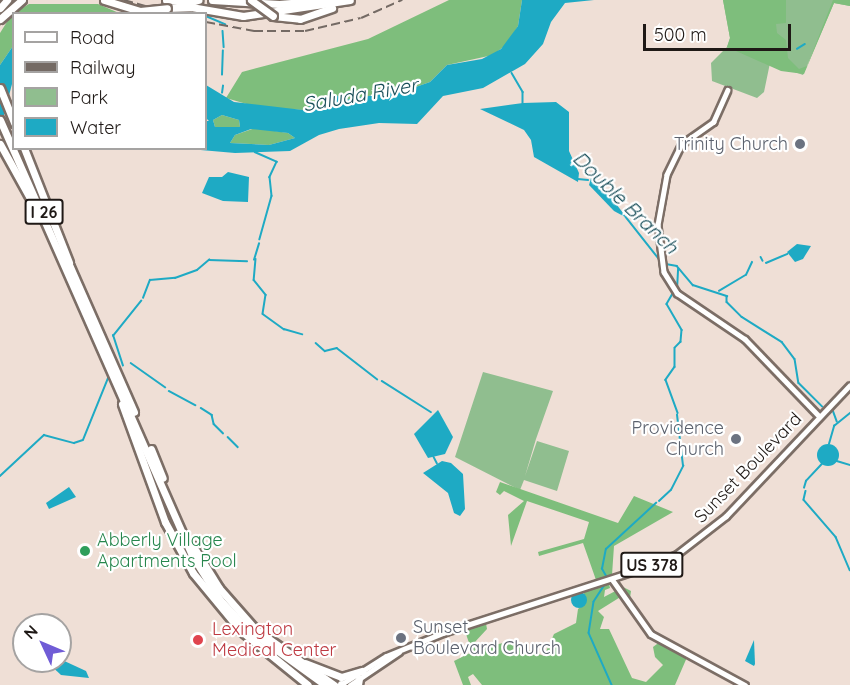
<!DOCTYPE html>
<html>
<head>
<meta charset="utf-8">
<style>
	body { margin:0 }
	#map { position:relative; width:850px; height:685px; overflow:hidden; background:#efdfd6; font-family:Quicksand,sans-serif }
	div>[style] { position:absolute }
	.green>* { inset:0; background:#90be8f }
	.forest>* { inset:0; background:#7ebe7c }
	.water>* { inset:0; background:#1eaac4 }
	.round { border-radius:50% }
	.stream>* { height:1.5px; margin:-0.75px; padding:0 0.75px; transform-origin:0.75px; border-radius:0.75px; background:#1eaac4 }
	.roads { filter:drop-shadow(2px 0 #7c6e66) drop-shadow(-2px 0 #7c6e66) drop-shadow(0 2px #7c6e66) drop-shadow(0 -2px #7c6e66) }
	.secondary>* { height:4.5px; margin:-2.25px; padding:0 2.25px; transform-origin:2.25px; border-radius:2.25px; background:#fff }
	.primary>* { height:5px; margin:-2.5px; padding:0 2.5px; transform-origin:2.5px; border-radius:2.5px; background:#fff }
	.highway>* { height:7px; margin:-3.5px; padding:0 3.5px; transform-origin:3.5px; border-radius:3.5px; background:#fff }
	.rail>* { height:1.5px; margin-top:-0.75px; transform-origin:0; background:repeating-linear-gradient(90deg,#746a64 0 9px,transparent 0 13.5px) }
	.bridges { filter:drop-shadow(2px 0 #7c6e66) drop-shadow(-2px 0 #7c6e66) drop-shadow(0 2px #7c6e66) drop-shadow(0 -2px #7c6e66) }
	.highway-bridge>* { height:7px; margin:-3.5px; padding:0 3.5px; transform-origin:3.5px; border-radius:3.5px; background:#fff }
	.dots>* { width:16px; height:16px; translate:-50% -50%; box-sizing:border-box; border:3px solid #fff; border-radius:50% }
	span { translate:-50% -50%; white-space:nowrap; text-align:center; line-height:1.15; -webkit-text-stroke:4.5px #fff; paint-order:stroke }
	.shield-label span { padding:2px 4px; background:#fff; border:2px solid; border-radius:4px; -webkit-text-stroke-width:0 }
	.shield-label { font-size:16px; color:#1f1916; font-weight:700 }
	.worship-label { font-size:18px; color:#5b616d }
	.right { translate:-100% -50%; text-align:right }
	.left { translate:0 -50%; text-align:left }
	.street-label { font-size:18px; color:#1f1916 }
	.leisure-label { font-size:18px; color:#27864d }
	.health-label { font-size:18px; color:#be3a42 }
	.water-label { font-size:20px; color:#1a4f5a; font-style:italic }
	.legend { position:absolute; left:12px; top:12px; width:195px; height:138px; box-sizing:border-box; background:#fff; border:2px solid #a5a3a2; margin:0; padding:8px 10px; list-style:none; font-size:18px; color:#1f1916 }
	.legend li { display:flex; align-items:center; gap:12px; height:30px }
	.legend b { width:30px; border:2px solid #a5a3a2 }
	.north { position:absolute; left:12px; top:613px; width:60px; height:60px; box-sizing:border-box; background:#fff; border:2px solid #a5a3a2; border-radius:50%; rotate:314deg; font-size:16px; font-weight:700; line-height:24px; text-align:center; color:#1f1916 }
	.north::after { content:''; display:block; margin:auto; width:21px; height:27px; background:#705cd6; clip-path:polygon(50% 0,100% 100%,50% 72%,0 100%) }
	.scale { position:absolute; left:643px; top:24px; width:148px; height:27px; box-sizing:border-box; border:3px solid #1f1916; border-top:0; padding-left:8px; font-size:18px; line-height:21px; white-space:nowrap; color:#1f1916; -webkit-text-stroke:4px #fff; paint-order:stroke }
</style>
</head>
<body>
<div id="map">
	<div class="green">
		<i style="clip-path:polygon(723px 0,850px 0,850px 6px,834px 3px,803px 75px,770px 63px,764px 92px,757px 98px,712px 81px,711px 63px,727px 47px,730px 38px)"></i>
		<i style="clip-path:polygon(483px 372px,553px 391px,536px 439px,525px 476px,537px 441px,569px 451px,557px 491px,524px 480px,520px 490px,455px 457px)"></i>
	</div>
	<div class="forest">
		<i style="clip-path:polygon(449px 0,522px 0,518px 26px,507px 44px,493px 55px,447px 65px,430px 82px,410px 89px,345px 100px,337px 96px,325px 107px,312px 106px,303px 110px,257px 107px,226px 98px,242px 72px,368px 39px)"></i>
		<i style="clip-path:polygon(723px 0,786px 0,786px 23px,776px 24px,777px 33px,786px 40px,788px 58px,799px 69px,807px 66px,833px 0,850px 0,850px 6px,834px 3px,804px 74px,781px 71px,727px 47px,730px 38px)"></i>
		<i style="clip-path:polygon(29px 4px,98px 4px,119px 13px,14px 14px,13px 46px,0 65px,0 33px,12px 14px)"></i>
		<i style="clip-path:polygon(222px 115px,239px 120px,240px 127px,215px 127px,213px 120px)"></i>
		<i style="clip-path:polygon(255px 128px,288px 133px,295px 138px,269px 145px,230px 143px,235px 135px)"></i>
		<i style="clip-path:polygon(500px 482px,618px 523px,634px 496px,673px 512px,614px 546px,612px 575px,596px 580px,583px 543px,539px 556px,538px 552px,584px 539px,589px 522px,527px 501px,511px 546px,508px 515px,524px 501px,504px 491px,500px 495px,496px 492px)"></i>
		<i style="clip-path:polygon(608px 580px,610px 588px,605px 590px,604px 597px,623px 587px,631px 591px,630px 598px,626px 602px,622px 596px,598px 611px,604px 617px,600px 629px,609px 629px,632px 678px,646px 682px,663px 665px,655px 657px,653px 647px,661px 641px,688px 655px,675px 685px,482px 685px,473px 674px,468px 677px,471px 685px,463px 685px,454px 661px,472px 652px,463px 625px,485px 618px,487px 629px,474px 643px,475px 649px,508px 642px,544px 656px,554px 634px,576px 623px,578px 609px,585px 603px,583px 587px)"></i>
	</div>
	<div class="water">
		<i style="clip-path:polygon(evenodd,522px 0,594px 0,565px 3px,551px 22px,543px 44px,525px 64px,483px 88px,443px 96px,417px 124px,379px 123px,339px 129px,319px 135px,290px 151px,235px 153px,189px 149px,206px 148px,206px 121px,209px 121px,206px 118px,206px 85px,234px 102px,303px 110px,314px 104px,325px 107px,336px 95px,345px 100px,410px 89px,430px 82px,447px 65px,482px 59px,501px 49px,518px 26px,522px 0,222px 115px,239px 120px,240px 127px,215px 127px,213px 120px,222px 115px,522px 0,251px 129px,288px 133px,295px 138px,269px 145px,230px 143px,235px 135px,251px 129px)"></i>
		<i style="clip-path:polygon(13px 46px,13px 80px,0 131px,0 65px)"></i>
		<i style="clip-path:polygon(523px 103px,556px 102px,569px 112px,569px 151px,579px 173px,578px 182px,534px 157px,531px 140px,524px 130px,480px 109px)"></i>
		<i style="clip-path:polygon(228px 172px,249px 177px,248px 202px,223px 201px,202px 193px,209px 177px,222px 177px)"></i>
		<i style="clip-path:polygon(591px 178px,602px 186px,627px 218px,614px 211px,589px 185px)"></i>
		<i style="clip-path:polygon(797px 244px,811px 246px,803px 259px,795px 262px,787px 252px)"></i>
		<i style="clip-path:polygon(438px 410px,453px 437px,445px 454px,428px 458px,414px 434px)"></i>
		<i class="round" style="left:817px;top:444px;width:22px;height:22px"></i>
		<i style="clip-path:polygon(442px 461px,451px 463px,463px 474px,465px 509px,460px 516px,454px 513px,448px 493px,423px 473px)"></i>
		<i style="clip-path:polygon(69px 487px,76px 497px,49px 509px,46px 503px)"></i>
		<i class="round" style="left:571px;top:592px;width:16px;height:16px"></i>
		<i style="clip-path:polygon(754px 640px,755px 664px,754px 666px,745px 661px)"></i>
		<i style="clip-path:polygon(60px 659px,86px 671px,89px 678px,61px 675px,46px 661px)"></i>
	</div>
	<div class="stream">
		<i style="left:206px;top:16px;width:21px;rotate:23deg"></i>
		<i style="left:223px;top:31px;width:16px;rotate:86deg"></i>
		<i style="left:797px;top:49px;width:9px;rotate:-32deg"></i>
		<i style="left:512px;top:73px;width:22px;rotate:60deg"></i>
		<i style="left:523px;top:92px;width:12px;rotate:90deg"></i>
		<i style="left:222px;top:75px;width:24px;rotate:-88deg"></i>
		<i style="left:222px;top:93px;width:7px;rotate:-82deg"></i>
		<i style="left:255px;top:152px;width:24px;rotate:24deg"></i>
		<i style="left:277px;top:162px;width:17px;rotate:115deg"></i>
		<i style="left:270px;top:177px;width:19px;rotate:84deg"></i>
		<i style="left:272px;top:196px;width:45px;rotate:105.6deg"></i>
		<i style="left:578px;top:179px;width:10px;rotate:6deg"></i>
		<i style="left:626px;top:217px;width:55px;rotate:51.7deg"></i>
		<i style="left:761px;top:257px;width:4px;rotate:63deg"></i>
		<i style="left:256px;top:259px;width:21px;rotate:95deg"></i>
		<i style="left:254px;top:280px;width:19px;rotate:51deg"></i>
		<i style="left:266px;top:295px;width:19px;rotate:99deg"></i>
		<i style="left:263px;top:314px;width:26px;rotate:36deg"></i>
		<i style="left:284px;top:329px;width:19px;rotate:16deg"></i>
		<i style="left:254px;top:260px;width:17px;rotate:-73deg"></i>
		<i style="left:766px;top:263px;width:23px;rotate:-23deg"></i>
		<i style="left:666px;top:264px;width:11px;rotate:10deg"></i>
		<i style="left:677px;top:266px;width:25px;rotate:50deg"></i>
		<i style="left:693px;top:285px;width:36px;rotate:18deg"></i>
		<i style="left:727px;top:296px;width:6px;rotate:90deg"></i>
		<i style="left:727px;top:302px;width:21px;rotate:45deg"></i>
		<i style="left:742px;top:317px;width:47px;rotate:32deg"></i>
		<i style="left:782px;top:342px;width:21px;rotate:53deg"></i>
		<i style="left:795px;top:359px;width:24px;rotate:81deg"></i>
		<i style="left:799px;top:383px;width:33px;rotate:45deg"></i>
		<i style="left:677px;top:290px;width:21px;rotate:-87deg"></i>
		<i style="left:719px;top:291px;width:31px;rotate:-31deg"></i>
		<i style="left:746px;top:275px;width:14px;rotate:-65deg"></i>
		<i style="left:674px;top:292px;width:14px;rotate:120deg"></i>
		<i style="left:667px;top:304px;width:30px;rotate:60deg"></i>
		<i style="left:682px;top:330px;width:12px;rotate:95deg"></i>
		<i style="left:681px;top:342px;width:8px;rotate:135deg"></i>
		<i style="left:675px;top:348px;width:19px;rotate:90deg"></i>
		<i style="left:675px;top:367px;width:16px;rotate:125deg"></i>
		<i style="left:666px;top:380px;width:35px;rotate:70deg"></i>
		<i style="left:143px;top:298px;width:19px;rotate:-69deg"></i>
		<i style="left:150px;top:280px;width:25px;rotate:-5deg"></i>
		<i style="left:175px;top:278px;width:23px;rotate:-20deg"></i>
		<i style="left:197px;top:270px;width:16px;rotate:-40deg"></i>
		<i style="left:209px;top:260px;width:38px;rotate:2deg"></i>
		<i style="left:316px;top:343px;width:12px;rotate:42deg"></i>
		<i style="left:325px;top:351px;width:12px;rotate:-14deg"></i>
		<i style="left:337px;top:348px;width:51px;rotate:37.8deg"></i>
		<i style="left:131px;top:363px;width:42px;rotate:35.2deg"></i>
		<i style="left:123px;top:366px;width:32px;rotate:-108deg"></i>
		<i style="left:113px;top:336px;width:45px;rotate:-51.3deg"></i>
		<i style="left:382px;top:381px;width:58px;rotate:32.3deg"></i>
		<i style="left:169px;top:391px;width:30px;rotate:28deg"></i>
		<i style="left:201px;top:408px;width:13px;rotate:32deg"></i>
		<i style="left:212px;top:415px;width:9px;rotate:77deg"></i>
		<i style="left:214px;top:424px;width:13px;rotate:45deg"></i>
		<i style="left:833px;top:410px;width:12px;rotate:70deg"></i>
		<i style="left:228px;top:437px;width:14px;rotate:45deg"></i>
		<i style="left:829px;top:444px;width:19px;rotate:-74deg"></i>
		<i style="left:834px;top:426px;width:21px;rotate:-39deg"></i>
		<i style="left:434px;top:457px;width:7px;rotate:63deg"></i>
		<i style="left:837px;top:461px;width:14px;rotate:17deg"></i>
		<i style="left:0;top:476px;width:60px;rotate:-43deg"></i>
		<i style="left:44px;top:435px;width:31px;rotate:15deg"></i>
		<i style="left:74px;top:443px;width:9px;rotate:-18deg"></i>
		<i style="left:83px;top:440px;width:67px;rotate:-68deg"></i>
		<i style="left:804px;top:488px;width:7px;rotate:-74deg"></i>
		<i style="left:806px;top:481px;width:23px;rotate:-47deg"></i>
		<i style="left:806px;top:491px;width:9px;rotate:103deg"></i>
		<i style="left:804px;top:500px;width:49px;rotate:49.1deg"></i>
		<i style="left:836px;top:537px;width:36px;rotate:67deg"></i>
		<i style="left:659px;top:501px;width:16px;rotate:-43deg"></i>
		<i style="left:671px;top:490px;width:27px;rotate:-63deg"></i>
		<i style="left:683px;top:466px;width:51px;rotate:-96.7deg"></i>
		<i style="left:606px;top:576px;width:8px;rotate:-120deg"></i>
		<i style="left:602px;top:569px;width:20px;rotate:-79deg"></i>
		<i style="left:606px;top:549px;width:68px;rotate:-42.6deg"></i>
		<i style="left:605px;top:585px;width:20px;rotate:123deg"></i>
		<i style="left:594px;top:602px;width:31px;rotate:99deg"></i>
		<i style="left:589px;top:633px;width:57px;rotate:66.1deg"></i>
	</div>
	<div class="roads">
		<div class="secondary">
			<i style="left:728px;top:90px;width:35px;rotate:114deg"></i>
			<i style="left:714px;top:122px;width:39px;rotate:145deg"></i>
			<i style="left:682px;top:144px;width:34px;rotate:116deg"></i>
			<i style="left:667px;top:175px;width:51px;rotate:100.2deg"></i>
			<i style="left:658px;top:225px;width:47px;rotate:82.7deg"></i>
			<i style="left:664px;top:272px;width:25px;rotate:58deg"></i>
			<i style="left:677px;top:293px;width:82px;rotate:34.1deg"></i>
			<i style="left:745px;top:339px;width:107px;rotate:46.1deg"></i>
			<i style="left:612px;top:579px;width:67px;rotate:54.7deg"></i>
			<i style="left:651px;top:634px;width:107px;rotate:28.5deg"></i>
		</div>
		<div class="primary">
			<i style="left:442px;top:633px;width:208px;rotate:-17.9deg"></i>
			<i style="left:640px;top:569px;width:40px;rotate:-22deg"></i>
			<i style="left:677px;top:554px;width:62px;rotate:-37.8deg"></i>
			<i style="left:726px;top:516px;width:180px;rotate:-46.6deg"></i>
			<i style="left:340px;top:685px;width:54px;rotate:-32.2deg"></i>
			<i style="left:386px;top:656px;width:64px;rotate:-22.1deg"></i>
			<i style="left:350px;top:685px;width:59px;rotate:-34deg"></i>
		</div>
		<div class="highway">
			<i style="left:166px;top:0;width:22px;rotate:5deg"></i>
			<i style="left:212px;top:0;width:67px;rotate:3.4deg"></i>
			<i style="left:279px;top:4px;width:48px;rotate:-4.8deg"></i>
			<i style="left:183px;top:4px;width:16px;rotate:-15deg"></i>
			<i style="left:0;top:8px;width:11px;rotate:-49deg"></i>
			<i style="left:167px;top:8px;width:24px;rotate:-2deg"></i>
			<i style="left:191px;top:7px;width:53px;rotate:9.8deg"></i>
			<i style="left:243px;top:16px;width:108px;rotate:-8.5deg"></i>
			<i style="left:273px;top:16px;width:27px;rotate:6deg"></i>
			<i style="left:300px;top:19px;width:34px;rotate:-19deg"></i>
			<i style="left:0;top:19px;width:29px;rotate:-41deg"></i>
			<i style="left:0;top:88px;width:38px;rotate:68deg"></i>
			<i style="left:0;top:120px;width:478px;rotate:66.2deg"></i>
			<i style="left:193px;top:557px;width:51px;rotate:57.9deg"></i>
			<i style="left:220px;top:600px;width:38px;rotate:47deg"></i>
			<i style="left:246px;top:628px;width:97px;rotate:35.8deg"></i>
			<i style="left:0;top:144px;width:64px;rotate:61deg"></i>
			<i style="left:24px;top:148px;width:123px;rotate:68.5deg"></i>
			<i style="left:67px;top:260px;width:166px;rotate:66.2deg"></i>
			<i style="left:122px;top:404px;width:126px;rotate:70deg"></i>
			<i style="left:165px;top:522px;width:58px;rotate:61.2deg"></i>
			<i style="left:193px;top:573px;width:74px;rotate:50.5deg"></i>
			<i style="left:240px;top:630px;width:87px;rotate:39deg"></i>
			<i style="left:151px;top:449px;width:31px;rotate:68deg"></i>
			<i style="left:193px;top:546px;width:49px;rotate:58.2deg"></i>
			<i style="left:219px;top:588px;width:55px;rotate:48.7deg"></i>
			<i style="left:255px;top:629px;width:97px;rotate:35.3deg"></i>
			<i style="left:305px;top:663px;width:39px;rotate:21deg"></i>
			<i style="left:341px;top:677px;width:22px;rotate:-16deg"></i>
			<i style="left:341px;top:685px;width:1px;rotate:-90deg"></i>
			<i style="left:358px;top:685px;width:6px;rotate:-81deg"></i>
		</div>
	</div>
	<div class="rail">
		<i style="left:124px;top:0;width:52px;rotate:15.6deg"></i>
		<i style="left:206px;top:22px;width:49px;rotate:10.6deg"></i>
		<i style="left:254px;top:31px;width:51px"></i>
		<i style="left:305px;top:31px;width:57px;rotate:-13.1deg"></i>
		<i style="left:361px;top:18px;width:45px;rotate:-23.7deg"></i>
	</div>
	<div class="bridges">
		<div class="highway-bridge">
			<i style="left:104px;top:0;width:38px;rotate:17deg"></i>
			<i style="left:140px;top:11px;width:27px;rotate:-6deg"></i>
			<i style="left:251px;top:0;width:27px;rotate:36deg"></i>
		</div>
	</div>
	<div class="dots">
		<i style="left:800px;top:144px;background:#6b7280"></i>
		<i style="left:736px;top:439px;background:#6b7280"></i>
		<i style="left:85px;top:551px;background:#2e9e5b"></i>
		<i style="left:401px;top:638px;background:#6b7280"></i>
		<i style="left:198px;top:640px;background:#e0444e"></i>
	</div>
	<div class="shield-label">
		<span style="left:44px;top:212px">I 26</span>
		<span style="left:652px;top:565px">US 378</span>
	</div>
	<div class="worship-label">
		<span class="right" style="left:788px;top:144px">Trinity Church</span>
		<span class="right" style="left:724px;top:439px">Providence<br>Church</span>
		<span class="left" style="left:413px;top:638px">Sunset<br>Boulevard Church</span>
	</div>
	<div class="street-label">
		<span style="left:748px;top:468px;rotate:-46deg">Sunset Boulevard</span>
	</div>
	<div class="leisure-label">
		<span class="left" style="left:97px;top:551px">Abberly Village<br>Apartments Pool</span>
	</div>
	<div class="health-label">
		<span class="left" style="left:212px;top:640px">Lexington<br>Medical Center</span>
	</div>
	<div class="water-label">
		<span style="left:360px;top:94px;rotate:-10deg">Saluda River</span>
		<span style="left:626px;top:202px;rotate:44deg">Double Branch</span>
	</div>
	<ul class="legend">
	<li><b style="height:8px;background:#fff"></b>Road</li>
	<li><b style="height:8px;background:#746a64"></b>Railway</li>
	<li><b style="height:16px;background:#90be8f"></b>Park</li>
	<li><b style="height:16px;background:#1eaac4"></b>Water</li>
	</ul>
	<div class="north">N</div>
	<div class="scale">500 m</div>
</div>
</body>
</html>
